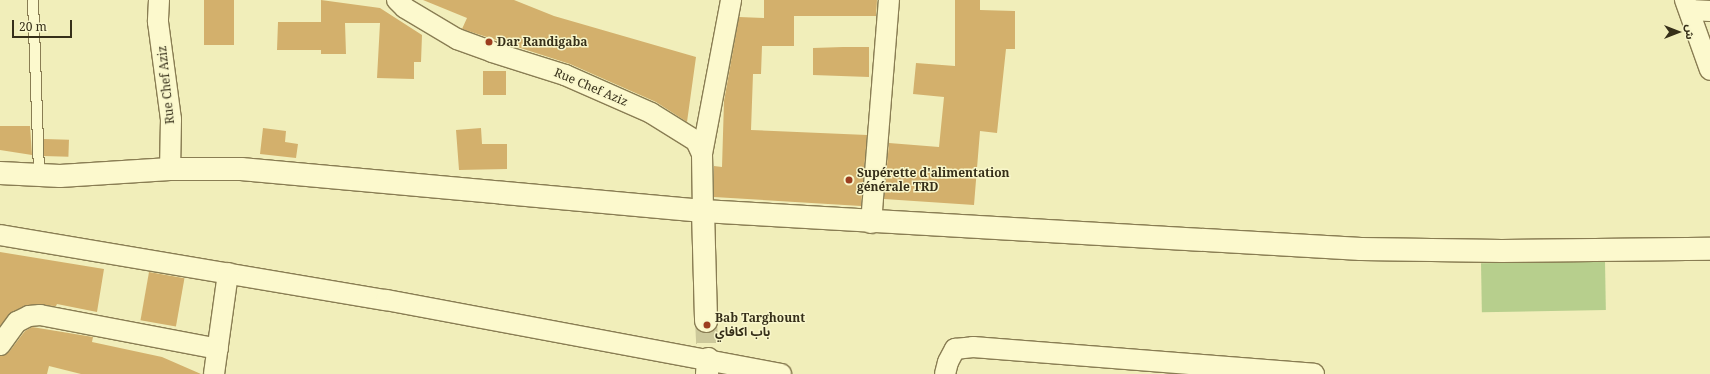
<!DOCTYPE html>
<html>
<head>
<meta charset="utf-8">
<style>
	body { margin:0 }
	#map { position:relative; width:1710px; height:374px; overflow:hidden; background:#f1eeba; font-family:"Noto Serif","Noto Sans Arabic",serif }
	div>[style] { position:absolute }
	.green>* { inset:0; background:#b7cf8d; transform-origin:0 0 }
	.building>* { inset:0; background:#d3b06c; transform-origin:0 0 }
	.tertiary-tunnel>* { height:22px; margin-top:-11px; transform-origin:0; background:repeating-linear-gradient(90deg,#ccc89a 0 22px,transparent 0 33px) }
	.roads { filter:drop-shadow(1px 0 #897d53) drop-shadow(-1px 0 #897d53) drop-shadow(0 1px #897d53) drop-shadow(0 -1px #897d53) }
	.service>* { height:10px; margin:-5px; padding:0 5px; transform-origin:5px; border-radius:5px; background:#fcf9cd }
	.minor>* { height:20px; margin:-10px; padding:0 10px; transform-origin:10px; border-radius:10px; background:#fcf9cd }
	.tertiary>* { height:22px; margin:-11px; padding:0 11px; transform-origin:11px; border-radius:11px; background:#fcf9cd }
	.dots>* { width:11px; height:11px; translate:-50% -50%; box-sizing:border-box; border:2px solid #f8f6ca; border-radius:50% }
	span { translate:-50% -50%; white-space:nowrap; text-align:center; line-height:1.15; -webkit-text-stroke:3px #f8f6ca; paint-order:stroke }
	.poi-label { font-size:12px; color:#362f19; font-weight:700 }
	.left { translate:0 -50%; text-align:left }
	.street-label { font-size:12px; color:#362f19 }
	.north { position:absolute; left:1658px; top:12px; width:40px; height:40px; -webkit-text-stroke:3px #f8f6ca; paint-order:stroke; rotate:90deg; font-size:11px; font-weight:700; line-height:16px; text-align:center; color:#362f19 }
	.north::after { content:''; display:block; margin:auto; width:14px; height:18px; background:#362f19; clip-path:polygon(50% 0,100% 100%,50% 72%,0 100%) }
	.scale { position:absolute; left:12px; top:20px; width:60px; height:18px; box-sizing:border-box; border:2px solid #362f19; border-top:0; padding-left:5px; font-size:12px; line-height:14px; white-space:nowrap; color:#362f19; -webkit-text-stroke:3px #f8f6ca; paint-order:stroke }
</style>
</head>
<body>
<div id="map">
	<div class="green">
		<i style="left:1605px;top:261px;width:49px;height:124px;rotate:89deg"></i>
	</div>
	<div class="building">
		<i style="left:204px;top:0;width:30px;height:45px"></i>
		<i style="clip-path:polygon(321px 0,380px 8px,422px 35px,421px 62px,414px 62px,414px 79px,377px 78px,380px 23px,345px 23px,346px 54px,321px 54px,321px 50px,277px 50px,278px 22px,321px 22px)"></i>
		<i style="clip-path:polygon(423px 0,514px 0,554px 16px,696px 57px,687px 122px,656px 102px,570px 64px,462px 29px,467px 18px)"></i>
		<i style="clip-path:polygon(764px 0,877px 0,876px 16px,794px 16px,794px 46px,762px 46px,761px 74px,753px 74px,751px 130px,867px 135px,861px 206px,714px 197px,714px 166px,722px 167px,724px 101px,739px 17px,764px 18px)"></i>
		<i style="clip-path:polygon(955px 0,980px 0,980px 10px,1015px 11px,1015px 49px,1006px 49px,997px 133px,980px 131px,974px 205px,884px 199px,889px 143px,939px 147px,944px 97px,913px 94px,916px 63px,955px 66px)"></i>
		<i style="clip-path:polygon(843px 47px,869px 47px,869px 77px,813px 75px,813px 48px)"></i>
		<i style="left:483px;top:71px;width:23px;height:24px"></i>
		<i style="clip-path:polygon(0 126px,30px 126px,32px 155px,0 150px)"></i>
		<i style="clip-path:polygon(263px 128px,286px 131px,285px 142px,298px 144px,296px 158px,260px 154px)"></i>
		<i style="clip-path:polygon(481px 128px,482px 144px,507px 144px,507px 169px,459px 170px,456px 130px)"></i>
		<i style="left:44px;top:139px;width:25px;height:17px;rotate:2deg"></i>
		<i style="clip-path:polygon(0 252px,104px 269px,97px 312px,57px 304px,56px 306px,28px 305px,12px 312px,0 326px)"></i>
		<i style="left:149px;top:272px;width:36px;height:49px;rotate:10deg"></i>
		<i style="clip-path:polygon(32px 327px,93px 337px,92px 342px,162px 357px,201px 374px,81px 374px,49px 366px,47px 374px,0 374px,0 356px,9px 352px,25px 331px)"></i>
	</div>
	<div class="tertiary-tunnel">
		<i style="left:706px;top:321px;width:38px;rotate:87deg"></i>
	</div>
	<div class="roads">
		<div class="service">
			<i style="left:33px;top:0;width:175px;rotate:88deg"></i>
		</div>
		<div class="minor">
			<i style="left:159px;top:0;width:22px;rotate:93deg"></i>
			<i style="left:158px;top:22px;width:98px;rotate:82.4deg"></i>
			<i style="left:171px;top:119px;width:50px;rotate:91.1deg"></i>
			<i style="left:397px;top:0;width:11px;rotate:45deg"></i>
			<i style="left:405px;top:8px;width:61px;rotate:30.8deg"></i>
			<i style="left:457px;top:39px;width:37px;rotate:20deg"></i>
			<i style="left:492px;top:52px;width:77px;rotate:17.5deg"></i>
			<i style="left:565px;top:75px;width:94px;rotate:23.8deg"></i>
			<i style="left:651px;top:113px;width:53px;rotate:31.9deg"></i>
			<i style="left:696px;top:141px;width:14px;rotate:65deg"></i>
			<i style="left:702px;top:154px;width:57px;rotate:89deg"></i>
			<i style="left:1685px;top:0;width:74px;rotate:70.3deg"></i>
			<i style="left:1690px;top:10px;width:20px;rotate:3deg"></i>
			<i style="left:702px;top:154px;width:157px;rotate:-79.3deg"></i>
			<i style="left:871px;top:223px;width:224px;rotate:-85.4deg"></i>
			<i style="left:0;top:235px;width:391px;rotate:9.6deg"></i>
			<i style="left:386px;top:300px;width:402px;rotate:10.6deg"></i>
			<i style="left:0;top:345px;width:29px;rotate:-54deg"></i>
			<i style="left:17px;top:322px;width:13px;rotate:-27deg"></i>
			<i style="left:29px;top:316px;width:11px;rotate:-5deg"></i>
			<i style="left:40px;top:315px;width:181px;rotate:10.8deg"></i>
			<i style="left:214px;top:374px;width:102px;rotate:-82.1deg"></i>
			<i style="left:945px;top:374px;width:12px;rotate:-76deg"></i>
			<i style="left:948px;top:362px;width:15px;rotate:-62deg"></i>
			<i style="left:955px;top:349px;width:18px;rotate:-6deg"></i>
			<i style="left:973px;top:347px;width:342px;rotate:4.5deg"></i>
		</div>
		<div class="tertiary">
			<i style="left:0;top:173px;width:60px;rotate:2.9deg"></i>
			<i style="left:60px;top:176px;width:110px;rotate:-3.6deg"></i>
			<i style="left:170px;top:169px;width:71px"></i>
			<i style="left:241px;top:169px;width:464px;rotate:5.2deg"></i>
			<i style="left:703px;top:211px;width:659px;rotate:3.31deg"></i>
			<i style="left:1361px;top:249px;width:141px;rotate:0.8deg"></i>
			<i style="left:1502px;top:251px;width:208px;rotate:-0.6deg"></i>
			<i style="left:703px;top:211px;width:110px;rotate:88.4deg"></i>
			<i style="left:707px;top:374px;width:15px;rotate:-86deg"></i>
		</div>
	</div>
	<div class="dots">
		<i style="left:489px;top:42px;background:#9c3d1f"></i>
		<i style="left:849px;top:180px;background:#9c3d1f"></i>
		<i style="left:707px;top:325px;background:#9c3d1f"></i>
	</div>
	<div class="poi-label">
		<span class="left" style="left:497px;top:42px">Dar Randigaba</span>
		<span class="left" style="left:857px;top:180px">Supérette d'alimentation<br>générale TRD</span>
		<span class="left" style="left:715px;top:325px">Bab Targhount<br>باب اكافاي</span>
	</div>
	<div class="street-label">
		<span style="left:166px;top:85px;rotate:-96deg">Rue Chef Aziz</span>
		<span style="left:591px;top:87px;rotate:23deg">Rue Chef Aziz</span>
	</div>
	<div class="north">ش</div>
	<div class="scale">20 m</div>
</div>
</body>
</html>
